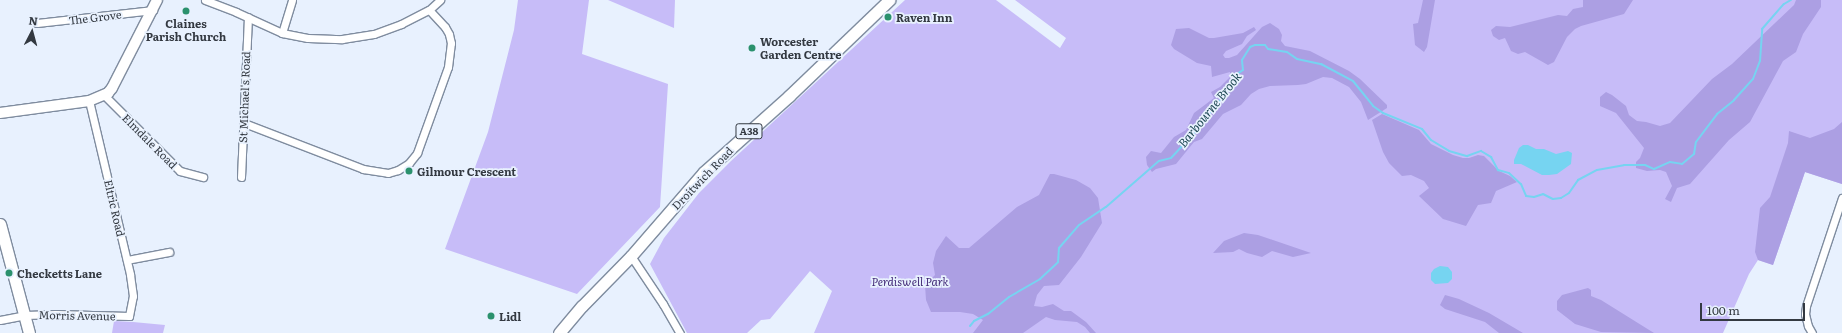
<!DOCTYPE html>
<html>
<head>
<meta charset="utf-8">
<style>
	body { margin:0 }
	#map { position:relative; width:1842px; height:333px; overflow:hidden; background:#e8f1fe; font-family:Literata,serif }
	div>[style] { position:absolute }
	.green>* { inset:0; background:#c7bcf8 }
	.forest>* { inset:0; background:#ac9fe3 }
	.water>* { inset:0; background:#76d4f1 }
	.stream>* { height:2px; margin:-1px; padding:0 1px; transform-origin:1px; border-radius:1px; background:#76d4f1 }
	.roads { filter:drop-shadow(1px 0 #7f8c9f) drop-shadow(-1px 0 #7f8c9f) drop-shadow(0 1px #7f8c9f) drop-shadow(0 -1px #7f8c9f) }
	.street>* { height:7px; margin:-3.5px; padding:0 3.5px; transform-origin:3.5px; border-radius:3.5px; background:#fff }
	.secondary>* { height:10px; margin:-5px; padding:0 5px; transform-origin:5px; border-radius:5px; background:#fff }
	.primary>* { height:11px; margin:-5.5px; padding:0 5.5px; transform-origin:5.5px; border-radius:5.5px; background:#fff }
	.dots>* { width:11px; height:11px; translate:-50% -50%; box-sizing:border-box; border:2px solid #e8f1fe; border-radius:50% }
	span { translate:-50% -50%; white-space:nowrap; text-align:center; line-height:1.15; -webkit-text-stroke:3.5px #e8f1fe; paint-order:stroke }
	.shield-label span { padding:1px 3px; background:#e8f1fe; border:1px solid; border-radius:3px; -webkit-text-stroke-width:0 }
	.shield-label { font-size:10px; color:#333941; font-weight:700 }
	.street-label { font-size:11px; color:#333941 }
	.poi-label { font-size:11px; color:#333941; font-weight:700 }
	.left { translate:0 -50%; text-align:left }
	.park-label { font-size:11px; color:#412877; font-style:italic }
	.water-label { font-size:12px; color:#1c4652; font-style:italic }
	.north { position:absolute; left:12px; top:12px; width:40px; height:40px; -webkit-text-stroke:3px #e8f1fe; paint-order:stroke; rotate:6deg; font-size:11px; font-weight:700; line-height:16px; text-align:center; color:#333941 }
	.north::after { content:''; display:block; margin:auto; width:14px; height:18px; background:#333941; clip-path:polygon(50% 0,100% 100%,50% 72%,0 100%) }
	.scale { position:absolute; left:1700px; top:303px; width:105px; height:18px; box-sizing:border-box; border:2px solid #333941; border-top:0; padding-left:5px; font-size:12px; line-height:14px; white-space:nowrap; color:#333941; -webkit-text-stroke:3px #e8f1fe; paint-order:stroke }
</style>
</head>
<body>
<div id="map">
	<div class="green">
		<i style="clip-path:polygon(518px 0,589px 0,582px 54px,668px 84px,660px 207px,577px 294px,445px 249px,488px 132px,514px 30px)"></i>
		<i style="clip-path:polygon(608px 0,675px 0,674px 28px)"></i>
		<i style="clip-path:polygon(905px 0,996px 0,1060px 48px,1066px 38px,1015px 0,1842px 0,1842px 184px,1805px 172px,1773px 265px,1758px 260px,1749px 274px,1723px 333px,814px 333px,832px 291px,810px 271px,770px 319px,761px 320px,747px 333px,687px 333px,650px 264px,664px 238px,699px 193px,731px 161px)"></i>
		<i style="clip-path:polygon(114px 321px,133px 322px,165px 325px,163px 333px,112px 333px)"></i>
	</div>
	<div class="forest">
		<i style="clip-path:polygon(1423px 0,1435px 0,1427px 47px,1424px 52px,1415px 45px,1413px 24px,1418px 23px)"></i>
		<i style="clip-path:polygon(1583px 0,1633px 0,1624px 14px,1581px 26px,1575px 29px,1567px 37px,1554px 62px,1548px 65px,1525px 52px,1518px 54px,1511px 51px,1505px 38px,1499px 40px,1493px 36px,1491px 30px,1496px 26px,1510px 27px,1558px 15px,1567px 16px,1573px 9px,1583px 7px)"></i>
		<i style="clip-path:polygon(1796px 0,1821px 0,1821px 7px,1803px 34px,1796px 52px,1783px 61px,1750px 122px,1729px 140px,1690px 184px,1677px 188px,1671px 202px,1665px 199px,1672px 186px,1666px 172px,1660px 170px,1647px 171px,1636px 168px,1636px 162px,1640px 158px,1644px 148px,1616px 113px,1600px 106px,1600px 97px,1606px 92px,1612px 95px,1626px 106px,1629px 115px,1637px 121px,1646px 122px,1660px 126px,1670px 123px,1712px 79px,1732px 64px,1794px 5px)"></i>
		<i style="clip-path:polygon(1270px 23px,1279px 29px,1282px 35px,1281px 41px,1285px 46px,1310px 51px,1349px 71px,1360px 79px,1387px 105px,1387px 108px,1368px 120px,1361px 102px,1349px 87px,1332px 78px,1323px 77px,1306px 84px,1298px 85px,1270px 86px,1259px 89px,1251px 94px,1241px 105px,1223px 114px,1202px 139px,1194px 142px,1176px 164px,1156px 169px,1152px 172px,1147px 165px,1146px 157px,1151px 151px,1161px 153px,1174px 137px,1186px 130px,1194px 113px,1214px 98px,1211px 92px,1220px 87px,1230px 77px,1230px 72px,1212px 77px,1211px 66px,1197px 63px,1174px 49px,1171px 45px,1176px 29px,1189px 28px,1209px 38px,1214px 38px,1243px 33px,1254px 27px,1256px 30px,1247px 36px,1242px 44px,1226px 51px,1223px 55px,1225px 58px,1229px 58px,1237px 55px,1262px 27px)"></i>
		<i style="clip-path:polygon(1382px 114px,1419px 130px,1431px 144px,1453px 155px,1463px 158px,1469px 158px,1478px 155px,1484px 156px,1499px 171px,1510px 176px,1517px 182px,1496px 191px,1491px 203px,1478px 205px,1466px 226px,1443px 219px,1419px 196px,1429px 188px,1424px 181px,1411px 175px,1402px 176px,1389px 163px,1383px 152px,1372px 120px)"></i>
		<i style="clip-path:polygon(1842px 122px,1842px 184px,1805px 172px,1773px 265px,1758px 260px,1755px 252px,1760px 208px,1770px 197px,1788px 143px,1789px 131px,1810px 138px,1834px 129px)"></i>
		<i style="clip-path:polygon(1050px 174px,1054px 174px,1076px 180px,1090px 188px,1098px 198px,1102px 223px,1081px 257px,1059px 285px,1044px 286px,1037px 295px,1034px 306px,1042px 307px,1053px 304px,1064px 311px,1071px 311px,1086px 322px,1096px 333px,1090px 333px,1085px 327px,1077px 322px,1055px 320px,1046px 317px,1023px 333px,973px 333px,983px 320px,973px 314px,960px 312px,931px 312px,926px 300px,925px 285px,935px 275px,933px 263px,936px 251px,946px 236px,959px 248px,969px 248px,1017px 207px,1039px 195px)"></i>
		<i style="clip-path:polygon(1244px 233px,1258px 235px,1311px 253px,1293px 257px,1272px 251px,1262px 257px,1247px 253px,1239px 249px,1233px 252px,1213px 253px,1224px 241px)"></i>
		<i style="clip-path:polygon(1588px 288px,1591px 290px,1591px 296px,1601px 300px,1654px 333px,1601px 332px,1575px 324px,1557px 310px,1557px 301px,1562px 295px)"></i>
		<i style="clip-path:polygon(1445px 295px,1459px 299px,1489px 313px,1523px 333px,1499px 333px,1485px 322px,1445px 309px,1440px 305px)"></i>
	</div>
	<div class="water">
		<i style="clip-path:polygon(1523px 145px,1528px 145px,1536px 149px,1544px 149px,1556px 154px,1568px 151px,1572px 153px,1571px 164px,1557px 174px,1549px 175px,1542px 175px,1521px 164px,1514px 164px,1514px 160px,1519px 148px)"></i>
		<i style="clip-path:polygon(1440px 266px,1448px 267px,1452px 272px,1452px 279px,1448px 283px,1435px 284px,1431px 280px,1431px 273px,1434px 269px)"></i>
	</div>
	<div class="stream">
		<i style="left:970px;top:326px;width:6px;rotate:-51deg"></i>
		<i style="left:974px;top:321px;width:16px;rotate:-27deg"></i>
		<i style="left:988px;top:314px;width:27px;rotate:-39deg"></i>
		<i style="left:1009px;top:297px;width:36px;rotate:-30deg"></i>
		<i style="left:1040px;top:279px;width:25px;rotate:-43deg"></i>
		<i style="left:1058px;top:262px;width:14px;rotate:-86deg"></i>
		<i style="left:1059px;top:248px;width:30px;rotate:-49deg"></i>
		<i style="left:1079px;top:225px;width:32px;rotate:-34deg"></i>
		<i style="left:1106px;top:207px;width:70px;rotate:-41deg"></i>
		<i style="left:1159px;top:161px;width:12px;rotate:-14deg"></i>
		<i style="left:1171px;top:158px;width:35px;rotate:-47deg"></i>
		<i style="left:1195px;top:132px;width:43px;rotate:-51.5deg"></i>
		<i style="left:1222px;top:98px;width:28px;rotate:-58deg"></i>
		<i style="left:1237px;top:74px;width:7px;rotate:-34deg"></i>
		<i style="left:1243px;top:70px;width:10px;rotate:-96deg"></i>
		<i style="left:1242px;top:60px;width:15px;rotate:-58deg"></i>
		<i style="left:1250px;top:47px;width:5px;rotate:-22deg"></i>
		<i style="left:1255px;top:45px;width:10px"></i>
		<i style="left:1265px;top:45px;width:5px;rotate:53deg"></i>
		<i style="left:1268px;top:49px;width:19px;rotate:9deg"></i>
		<i style="left:1287px;top:52px;width:12px;rotate:35deg"></i>
		<i style="left:1297px;top:59px;width:25px;rotate:12deg"></i>
		<i style="left:1321px;top:64px;width:36px;rotate:28deg"></i>
		<i style="left:1353px;top:81px;width:32px;rotate:51deg"></i>
		<i style="left:1373px;top:106px;width:12px;rotate:35deg"></i>
		<i style="left:1383px;top:113px;width:42px;rotate:22.3deg"></i>
		<i style="left:1422px;top:129px;width:14px;rotate:51deg"></i>
		<i style="left:1431px;top:140px;width:21px;rotate:31deg"></i>
		<i style="left:1449px;top:151px;width:19px;rotate:16deg"></i>
		<i style="left:1467px;top:156px;width:15px;rotate:-20deg"></i>
		<i style="left:1481px;top:151px;width:12px;rotate:31deg"></i>
		<i style="left:1491px;top:157px;width:15px;rotate:62deg"></i>
		<i style="left:1498px;top:170px;width:11px;rotate:15deg"></i>
		<i style="left:1509px;top:173px;width:16px;rotate:43deg"></i>
		<i style="left:1521px;top:184px;width:13px;rotate:67deg"></i>
		<i style="left:1526px;top:196px;width:8px;rotate:7deg"></i>
		<i style="left:1534px;top:197px;width:9px;rotate:-18deg"></i>
		<i style="left:1543px;top:194px;width:11px;rotate:27deg"></i>
		<i style="left:1553px;top:199px;width:8px;rotate:-7deg"></i>
		<i style="left:1561px;top:198px;width:9px;rotate:-32deg"></i>
		<i style="left:1569px;top:193px;width:16px;rotate:-55deg"></i>
		<i style="left:1578px;top:180px;width:21px;rotate:-28deg"></i>
		<i style="left:1597px;top:170px;width:27px;rotate:-10deg"></i>
		<i style="left:1624px;top:165px;width:21px"></i>
		<i style="left:1645px;top:165px;width:10px;rotate:24deg"></i>
		<i style="left:1654px;top:169px;width:17px;rotate:-24deg"></i>
		<i style="left:1670px;top:162px;width:12px;rotate:9deg"></i>
		<i style="left:1682px;top:164px;width:16px;rotate:-40deg"></i>
		<i style="left:1694px;top:154px;width:12px;rotate:-81deg"></i>
		<i style="left:1696px;top:142px;width:35px;rotate:-53deg"></i>
		<i style="left:1717px;top:114px;width:22px;rotate:-39deg"></i>
		<i style="left:1734px;top:100px;width:28px;rotate:-48deg"></i>
		<i style="left:1753px;top:79px;width:19px;rotate:-69deg"></i>
		<i style="left:1760px;top:61px;width:32px;rotate:-86deg"></i>
		<i style="left:1762px;top:29px;width:33px;rotate:-49deg"></i>
		<i style="left:1784px;top:4px;width:8px;rotate:-30deg"></i>
	</div>
	<div class="roads">
		<div class="street">
			<i style="left:205px;top:0;width:33px;rotate:21deg"></i>
			<i style="left:236px;top:12px;width:51px;rotate:24.5deg"></i>
			<i style="left:282px;top:33px;width:26px;rotate:11deg"></i>
			<i style="left:308px;top:38px;width:34px;rotate:2deg"></i>
			<i style="left:342px;top:39px;width:32px;rotate:-9deg"></i>
			<i style="left:374px;top:34px;width:29px;rotate:-20deg"></i>
			<i style="left:401px;top:24px;width:31px;rotate:-27deg"></i>
			<i style="left:429px;top:10px;width:15px;rotate:-42deg"></i>
			<i style="left:37px;top:23px;width:117px;rotate:-6.4deg"></i>
			<i style="left:282px;top:33px;width:34px;rotate:-73deg"></i>
			<i style="left:104px;top:95px;width:107px;rotate:45deg"></i>
			<i style="left:180px;top:171px;width:24px;rotate:15deg"></i>
			<i style="left:244px;top:123px;width:128px;rotate:21.1deg"></i>
			<i style="left:363px;top:169px;width:25px;rotate:9deg"></i>
			<i style="left:388px;top:173px;width:10px;rotate:-17deg"></i>
			<i style="left:398px;top:170px;width:13px;rotate:-32deg"></i>
			<i style="left:409px;top:163px;width:13px;rotate:-51deg"></i>
			<i style="left:417px;top:153px;width:91px;rotate:-70.2deg"></i>
			<i style="left:448px;top:67px;width:24px;rotate:-83deg"></i>
			<i style="left:451px;top:43px;width:9px;rotate:-103deg"></i>
			<i style="left:449px;top:34px;width:8px;rotate:-120deg"></i>
			<i style="left:445px;top:27px;width:23px;rotate:-133deg"></i>
			<i style="left:241px;top:177px;width:160px;rotate:-87.5deg"></i>
			<i style="left:631px;top:256px;width:58px;rotate:56.3deg"></i>
			<i style="left:663px;top:304px;width:34px;rotate:60deg"></i>
			<i style="left:127px;top:260px;width:43px;rotate:-10.8deg"></i>
			<i style="left:0;top:320px;width:25px;rotate:-11deg"></i>
			<i style="left:25px;top:315px;width:31px;rotate:-2deg"></i>
			<i style="left:56px;top:314px;width:73px;rotate:1.6deg"></i>
			<i style="left:129px;top:316px;width:20px;rotate:-79deg"></i>
			<i style="left:133px;top:296px;width:22px;rotate:-98deg"></i>
			<i style="left:130px;top:274px;width:178px;rotate:-103.3deg"></i>
			<i style="left:1812px;top:333px;width:8px;rotate:-120deg"></i>
			<i style="left:1808px;top:326px;width:12px;rotate:-104deg"></i>
			<i style="left:1805px;top:314px;width:8px;rotate:-83deg"></i>
			<i style="left:1806px;top:306px;width:114px;rotate:-71.6deg"></i>
		</div>
		<div class="secondary">
			<i style="left:0;top:113px;width:90px;rotate:-7.7deg"></i>
			<i style="left:89px;top:101px;width:21px;rotate:-23deg"></i>
			<i style="left:108px;top:93px;width:6px;rotate:-51deg"></i>
			<i style="left:112px;top:88px;width:99px;rotate:-62.9deg"></i>
		</div>
		<div class="primary">
			<i style="left:0;top:224px;width:113px;rotate:75.1deg"></i>
			<i style="left:559px;top:333px;width:35px;rotate:-50deg"></i>
			<i style="left:582px;top:306px;width:70px;rotate:-45.6deg"></i>
			<i style="left:631px;top:256px;width:111px;rotate:-49deg"></i>
			<i style="left:704px;top:172px;width:114px;rotate:-41.8deg"></i>
			<i style="left:789px;top:96px;width:139px;rotate:-43.8deg"></i>
		</div>
	</div>
	<div class="dots">
		<i style="left:186px;top:11px;background:#2b916d"></i>
		<i style="left:888px;top:17px;background:#2b916d"></i>
		<i style="left:752px;top:48px;background:#2b916d"></i>
		<i style="left:409px;top:171px;background:#2b916d"></i>
		<i style="left:9px;top:273px;background:#2b916d"></i>
		<i style="left:491px;top:316px;background:#2b916d"></i>
	</div>
	<div class="shield-label">
		<span style="left:749px;top:131px">A38</span>
	</div>
	<div class="street-label">
		<span style="left:95px;top:17px;rotate:-7deg">The Grove</span>
		<span style="left:244px;top:97px;rotate:-88deg">St Michael's Road</span>
		<span style="left:150px;top:141px;rotate:45deg">Elmdale Road</span>
		<span style="left:702px;top:178px;rotate:-46deg">Droitwich Road</span>
		<span style="left:115px;top:208px;rotate:77deg">Eltric Road</span>
		<span style="left:77px;top:315px;rotate:1deg">Morris Avenue</span>
	</div>
	<div class="poi-label">
		<span class="left" style="left:896px;top:17px">Raven Inn</span>
		<span style="left:186px;top:30px">Claines<br>Parish Church</span>
		<span class="left" style="left:760px;top:48px">Worcester<br>Garden Centre</span>
		<span class="left" style="left:417px;top:171px">Gilmour Crescent</span>
		<span class="left" style="left:17px;top:273px">Checketts Lane</span>
		<span class="left" style="left:499px;top:316px">Lidl</span>
	</div>
	<div class="park-label">
		<span style="left:910px;top:281px">Perdiswell Park</span>
	</div>
	<div class="water-label">
		<span style="left:1210px;top:110px;rotate:-51deg">Barbourne Brook</span>
	</div>
	<div class="north">N</div>
	<div class="scale">100 m</div>
</div>
</body>
</html>
